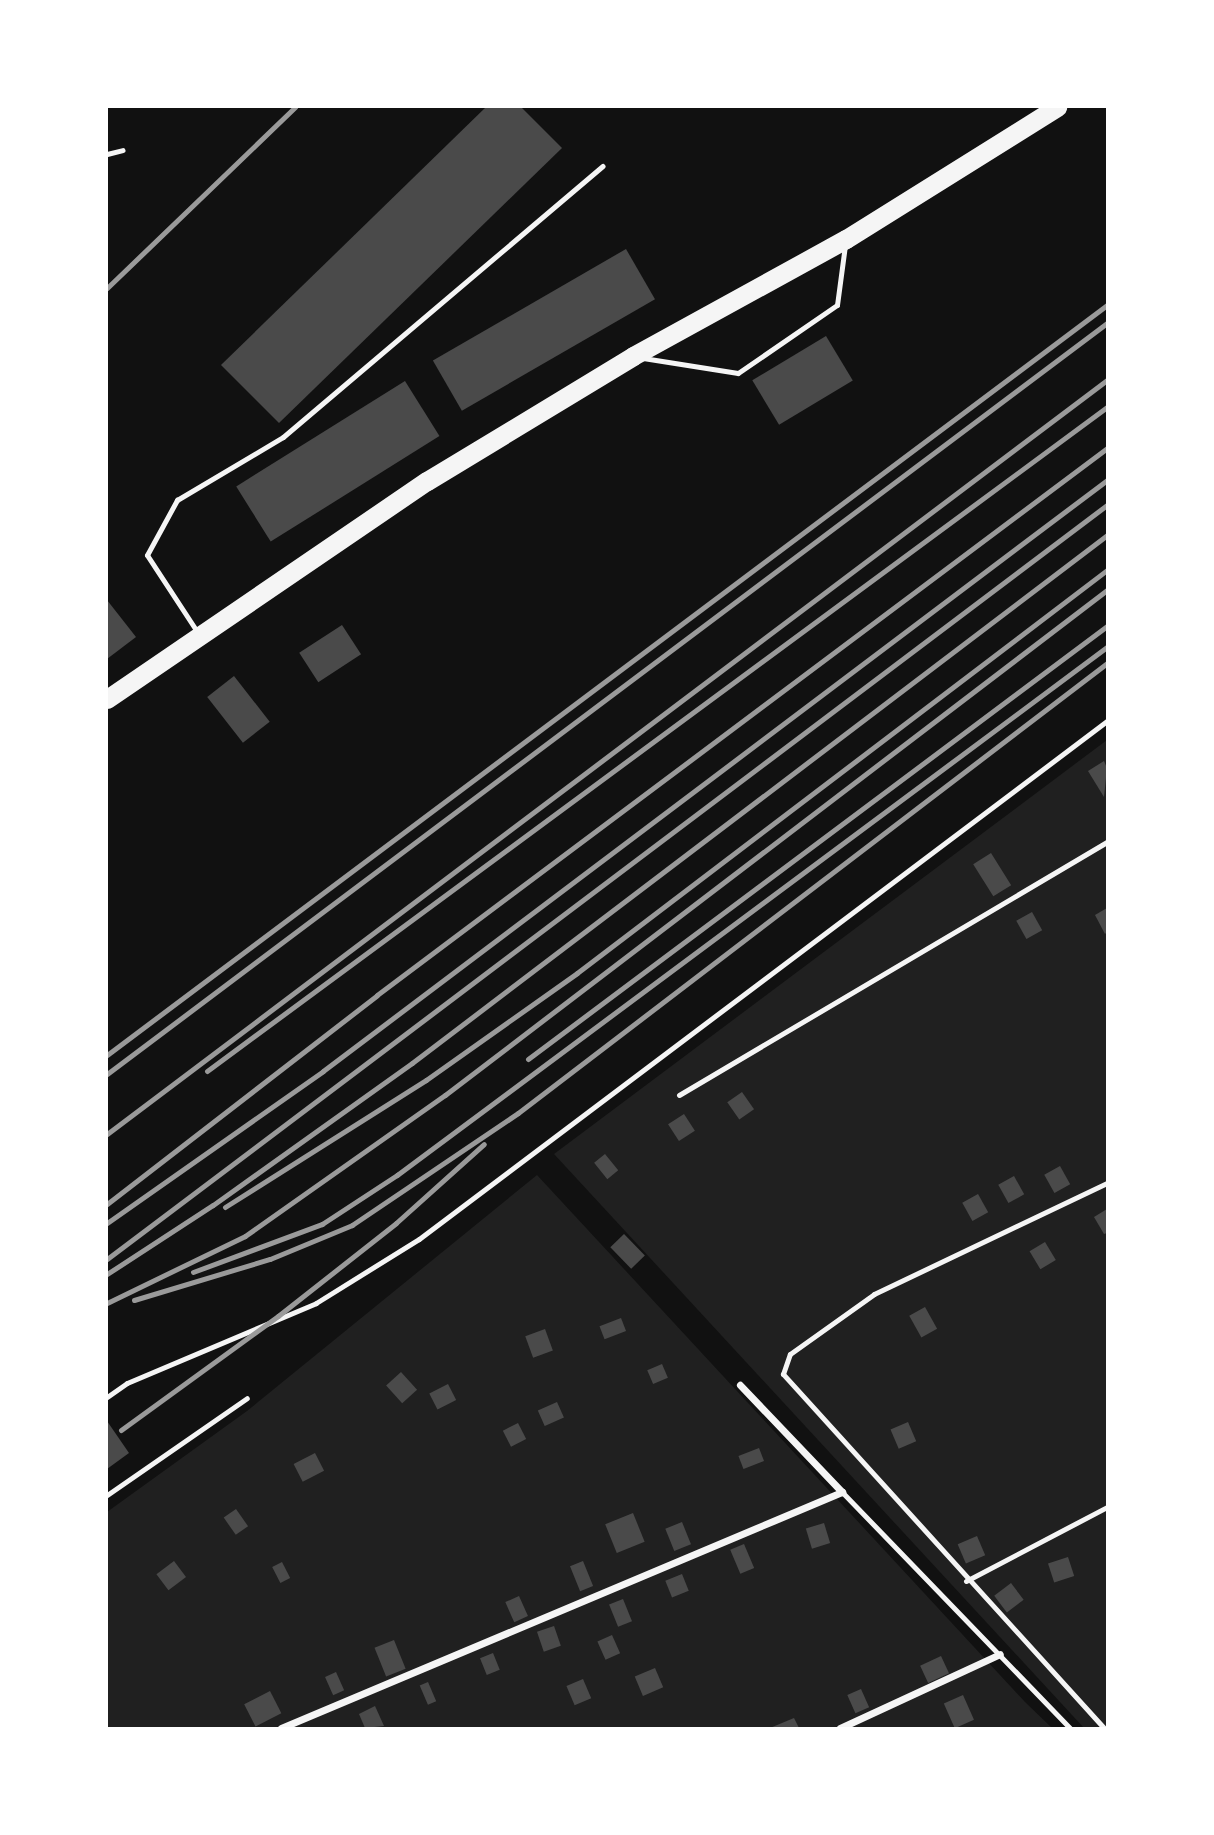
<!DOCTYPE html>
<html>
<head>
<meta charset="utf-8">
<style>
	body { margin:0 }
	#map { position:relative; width:1214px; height:1835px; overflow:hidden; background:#111; font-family:Manrope,sans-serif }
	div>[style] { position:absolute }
	.green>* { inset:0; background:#202020 }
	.building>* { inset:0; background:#4a4a4a; transform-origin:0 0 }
	.service>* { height:5px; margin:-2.5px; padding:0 2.5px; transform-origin:2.5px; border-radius:2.5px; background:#f5f5f5 }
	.minor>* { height:7px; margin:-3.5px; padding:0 3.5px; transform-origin:3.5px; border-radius:3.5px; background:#f5f5f5 }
	.trunk>* { height:19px; margin:-9.5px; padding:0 9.5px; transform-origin:9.5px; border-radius:9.5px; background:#f5f5f5 }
	.rail>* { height:5px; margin:-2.5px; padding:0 2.5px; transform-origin:2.5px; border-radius:2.5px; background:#9a9a9a }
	span { translate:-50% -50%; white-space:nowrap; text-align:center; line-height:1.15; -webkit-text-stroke:7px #fff; paint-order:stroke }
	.frame { position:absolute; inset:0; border:108px solid #fff; pointer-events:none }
</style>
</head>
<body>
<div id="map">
	<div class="green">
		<i style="clip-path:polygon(1107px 740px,1107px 1728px,1084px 1728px,554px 1154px)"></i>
		<i style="clip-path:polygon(537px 1175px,1025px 1702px,1052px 1728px,107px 1728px,107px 1512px,247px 1411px)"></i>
	</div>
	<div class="building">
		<i style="clip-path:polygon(486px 107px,521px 107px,562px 148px,279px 423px,221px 365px)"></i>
		<i style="left:626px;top:249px;width:58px;height:223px;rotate:60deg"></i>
		<i style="left:826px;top:336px;width:52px;height:86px;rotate:59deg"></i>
		<i style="left:405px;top:381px;width:65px;height:199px;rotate:58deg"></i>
		<i style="clip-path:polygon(107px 600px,136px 637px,107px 659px)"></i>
		<i style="left:342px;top:625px;width:35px;height:51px;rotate:57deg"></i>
		<i style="left:234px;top:676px;width:58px;height:34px;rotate:52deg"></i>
		<i style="clip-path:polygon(1104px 761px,1107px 768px,1104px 797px,1088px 771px)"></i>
		<i style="left:991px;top:853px;width:38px;height:21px;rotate:58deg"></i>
		<i style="clip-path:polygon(1107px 908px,1107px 932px,1105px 934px,1095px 915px)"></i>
		<i style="left:1032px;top:912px;width:21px;height:18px;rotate:61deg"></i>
		<i style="left:742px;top:1092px;width:21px;height:18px;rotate:55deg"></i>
		<i style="left:684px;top:1114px;width:20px;height:19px;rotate:57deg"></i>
		<i style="left:605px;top:1154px;width:21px;height:14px;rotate:51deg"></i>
		<i style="left:1060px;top:1166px;width:21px;height:18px;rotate:61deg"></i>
		<i style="left:1014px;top:1176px;width:21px;height:18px;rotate:61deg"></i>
		<i style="left:978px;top:1194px;width:21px;height:18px;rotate:61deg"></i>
		<i style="clip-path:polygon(1107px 1209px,1107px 1233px,1104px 1234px,1094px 1217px)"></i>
		<i style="left:624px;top:1234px;width:30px;height:19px;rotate:46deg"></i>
		<i style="left:1045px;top:1242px;width:21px;height:18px;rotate:59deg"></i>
		<i style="left:925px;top:1307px;width:25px;height:18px;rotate:61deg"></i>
		<i style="left:621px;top:1318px;width:14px;height:23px;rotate:69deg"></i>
		<i style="left:545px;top:1329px;width:23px;height:21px;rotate:70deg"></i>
		<i style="left:662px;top:1364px;width:15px;height:16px;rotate:67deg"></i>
		<i style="left:401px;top:1372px;width:24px;height:20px;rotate:48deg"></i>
		<i style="left:448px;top:1384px;width:18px;height:21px;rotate:63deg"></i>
		<i style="left:557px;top:1402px;width:17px;height:21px;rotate:66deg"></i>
		<i style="clip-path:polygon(107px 1421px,129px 1453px,107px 1469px)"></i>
		<i style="left:908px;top:1422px;width:21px;height:19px;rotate:67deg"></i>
		<i style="left:518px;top:1423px;width:18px;height:17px;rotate:63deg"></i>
		<i style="left:759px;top:1448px;width:14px;height:22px;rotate:69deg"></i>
		<i style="left:315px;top:1453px;width:20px;height:24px;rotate:63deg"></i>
		<i style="left:236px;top:1509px;width:21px;height:15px;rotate:55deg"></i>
		<i style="left:633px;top:1513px;width:31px;height:30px;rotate:68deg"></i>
		<i style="left:682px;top:1522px;width:24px;height:18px;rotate:68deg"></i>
		<i style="left:824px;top:1523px;width:21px;height:19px;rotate:73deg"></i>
		<i style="left:977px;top:1536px;width:21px;height:21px;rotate:67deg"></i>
		<i style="left:744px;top:1544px;width:26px;height:15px;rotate:67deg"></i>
		<i style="left:1068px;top:1557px;width:20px;height:21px;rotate:72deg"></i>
		<i style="left:174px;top:1561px;width:20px;height:22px;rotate:53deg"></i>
		<i style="left:583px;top:1561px;width:27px;height:14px;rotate:68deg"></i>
		<i style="left:282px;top:1562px;width:18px;height:11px;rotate:63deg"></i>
		<i style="left:682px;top:1574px;width:18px;height:18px;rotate:68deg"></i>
		<i style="left:1011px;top:1583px;width:21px;height:21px;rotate:53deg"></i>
		<i style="left:519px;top:1596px;width:22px;height:15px;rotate:66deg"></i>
		<i style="left:623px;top:1599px;width:24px;height:15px;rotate:68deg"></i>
		<i style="left:554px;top:1626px;width:21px;height:18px;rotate:71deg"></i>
		<i style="left:612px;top:1635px;width:20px;height:16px;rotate:66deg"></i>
		<i style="left:394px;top:1640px;width:31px;height:21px;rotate:68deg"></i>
		<i style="left:493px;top:1653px;width:18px;height:14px;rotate:68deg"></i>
		<i style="left:941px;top:1656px;width:19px;height:23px;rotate:65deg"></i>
		<i style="left:655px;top:1668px;width:21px;height:22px;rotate:67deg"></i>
		<i style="left:336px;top:1672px;width:20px;height:12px;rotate:66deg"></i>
		<i style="left:583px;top:1679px;width:21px;height:18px;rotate:67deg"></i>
		<i style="left:428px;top:1682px;width:21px;height:9px;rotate:67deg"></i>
		<i style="left:861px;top:1689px;width:20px;height:15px;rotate:66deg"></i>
		<i style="left:270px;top:1691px;width:25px;height:29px;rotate:63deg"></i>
		<i style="left:963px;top:1695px;width:27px;height:21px;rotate:66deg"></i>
		<i style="clip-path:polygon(375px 1706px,384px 1726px,365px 1728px,359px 1714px)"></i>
		<i style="clip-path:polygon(794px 1718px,799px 1728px,770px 1728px)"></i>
	</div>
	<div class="service">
		<i style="left:107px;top:154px;width:16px;rotate:-14deg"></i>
		<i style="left:643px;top:358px;width:96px;rotate:9deg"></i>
		<i style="left:738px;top:373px;width:120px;rotate:-34.5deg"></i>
		<i style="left:837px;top:305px;width:61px;rotate:-82.4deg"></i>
		<i style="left:198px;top:633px;width:93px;rotate:-123.2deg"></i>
		<i style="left:147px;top:555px;width:63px;rotate:-61.4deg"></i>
		<i style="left:177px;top:500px;width:123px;rotate:-30.7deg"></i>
		<i style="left:283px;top:437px;width:419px;rotate:-40.3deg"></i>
		<i style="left:679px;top:1095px;width:497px;rotate:-30.6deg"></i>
		<i style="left:107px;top:1397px;width:24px;rotate:-35deg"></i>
		<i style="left:127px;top:1383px;width:205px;rotate:-22.9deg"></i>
		<i style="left:316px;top:1303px;width:121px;rotate:-31.9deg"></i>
		<i style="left:419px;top:1239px;width:861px;rotate:-36.98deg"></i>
		<i style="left:842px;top:1492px;width:328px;rotate:46deg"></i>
		<i style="left:107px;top:1495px;width:170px;rotate:-34.7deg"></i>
		<i style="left:966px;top:1581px;width:159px;rotate:-27.7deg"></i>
		<i style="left:1104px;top:1728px;width:478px;rotate:-132.2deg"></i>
		<i style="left:783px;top:1374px;width:21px;rotate:-71deg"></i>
		<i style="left:790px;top:1354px;width:103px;rotate:-35.5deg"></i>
		<i style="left:874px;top:1294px;width:258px;rotate:-25.5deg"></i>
	</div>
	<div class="minor">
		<i style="left:281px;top:1728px;width:609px;rotate:-22.82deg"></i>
		<i style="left:842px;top:1492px;width:148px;rotate:-133.6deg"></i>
		<i style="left:840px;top:1728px;width:176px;rotate:-24.8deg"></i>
	</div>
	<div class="trunk">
		<i style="left:107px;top:699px;width:387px;rotate:-34.3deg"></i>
		<i style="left:427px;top:481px;width:241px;rotate:-31.2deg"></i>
		<i style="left:633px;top:356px;width:243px;rotate:-28.8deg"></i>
		<i style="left:846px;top:239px;width:249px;rotate:-32deg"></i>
	</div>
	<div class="rail">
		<i style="left:107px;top:288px;width:261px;rotate:-43.9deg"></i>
		<i style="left:107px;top:1055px;width:1250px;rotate:-36.87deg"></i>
		<i style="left:528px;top:1059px;width:723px;rotate:-36.79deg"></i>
		<i style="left:207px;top:1071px;width:1118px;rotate:-36.42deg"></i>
		<i style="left:107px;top:1074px;width:1251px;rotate:-36.91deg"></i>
		<i style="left:107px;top:1134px;width:1252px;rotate:-37.02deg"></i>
		<i style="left:107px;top:1204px;width:341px;rotate:-37.7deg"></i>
		<i style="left:377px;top:995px;width:912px;rotate:-36.84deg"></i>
		<i style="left:225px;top:1207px;width:238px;rotate:-32.3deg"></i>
		<i style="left:426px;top:1080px;width:185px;rotate:-35.3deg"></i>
		<i style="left:577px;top:973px;width:666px;rotate:-37.25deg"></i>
		<i style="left:107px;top:1223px;width:264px;rotate:-35.1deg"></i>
		<i style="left:323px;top:1071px;width:982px;rotate:-37.01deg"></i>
		<i style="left:107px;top:1259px;width:1252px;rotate:-37.02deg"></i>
		<i style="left:193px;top:1272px;width:138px;rotate:-20.4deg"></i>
		<i style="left:322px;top:1224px;width:90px;rotate:-33.2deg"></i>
		<i style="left:397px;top:1175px;width:885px;rotate:-36.64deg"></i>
		<i style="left:107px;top:1274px;width:126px;rotate:-33.1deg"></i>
		<i style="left:213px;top:1205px;width:244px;rotate:-35.5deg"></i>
		<i style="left:412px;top:1063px;width:873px;rotate:-37.22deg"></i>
		<i style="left:134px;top:1300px;width:142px;rotate:-16.8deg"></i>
		<i style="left:270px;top:1259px;width:89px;rotate:-22.5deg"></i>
		<i style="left:352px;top:1225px;width:200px;rotate:-34deg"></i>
		<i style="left:518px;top:1113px;width:741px;rotate:-37.38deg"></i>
		<i style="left:107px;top:1303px;width:153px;rotate:-25.9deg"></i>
		<i style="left:245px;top:1236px;width:245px;rotate:-35.2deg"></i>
		<i style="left:445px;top:1095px;width:833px;rotate:-37.34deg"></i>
		<i style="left:121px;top:1430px;width:194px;rotate:-36deg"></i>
		<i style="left:278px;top:1316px;width:150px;rotate:-38.2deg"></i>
		<i style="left:396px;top:1223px;width:118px;rotate:-41.9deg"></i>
	</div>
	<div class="frame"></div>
</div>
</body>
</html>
